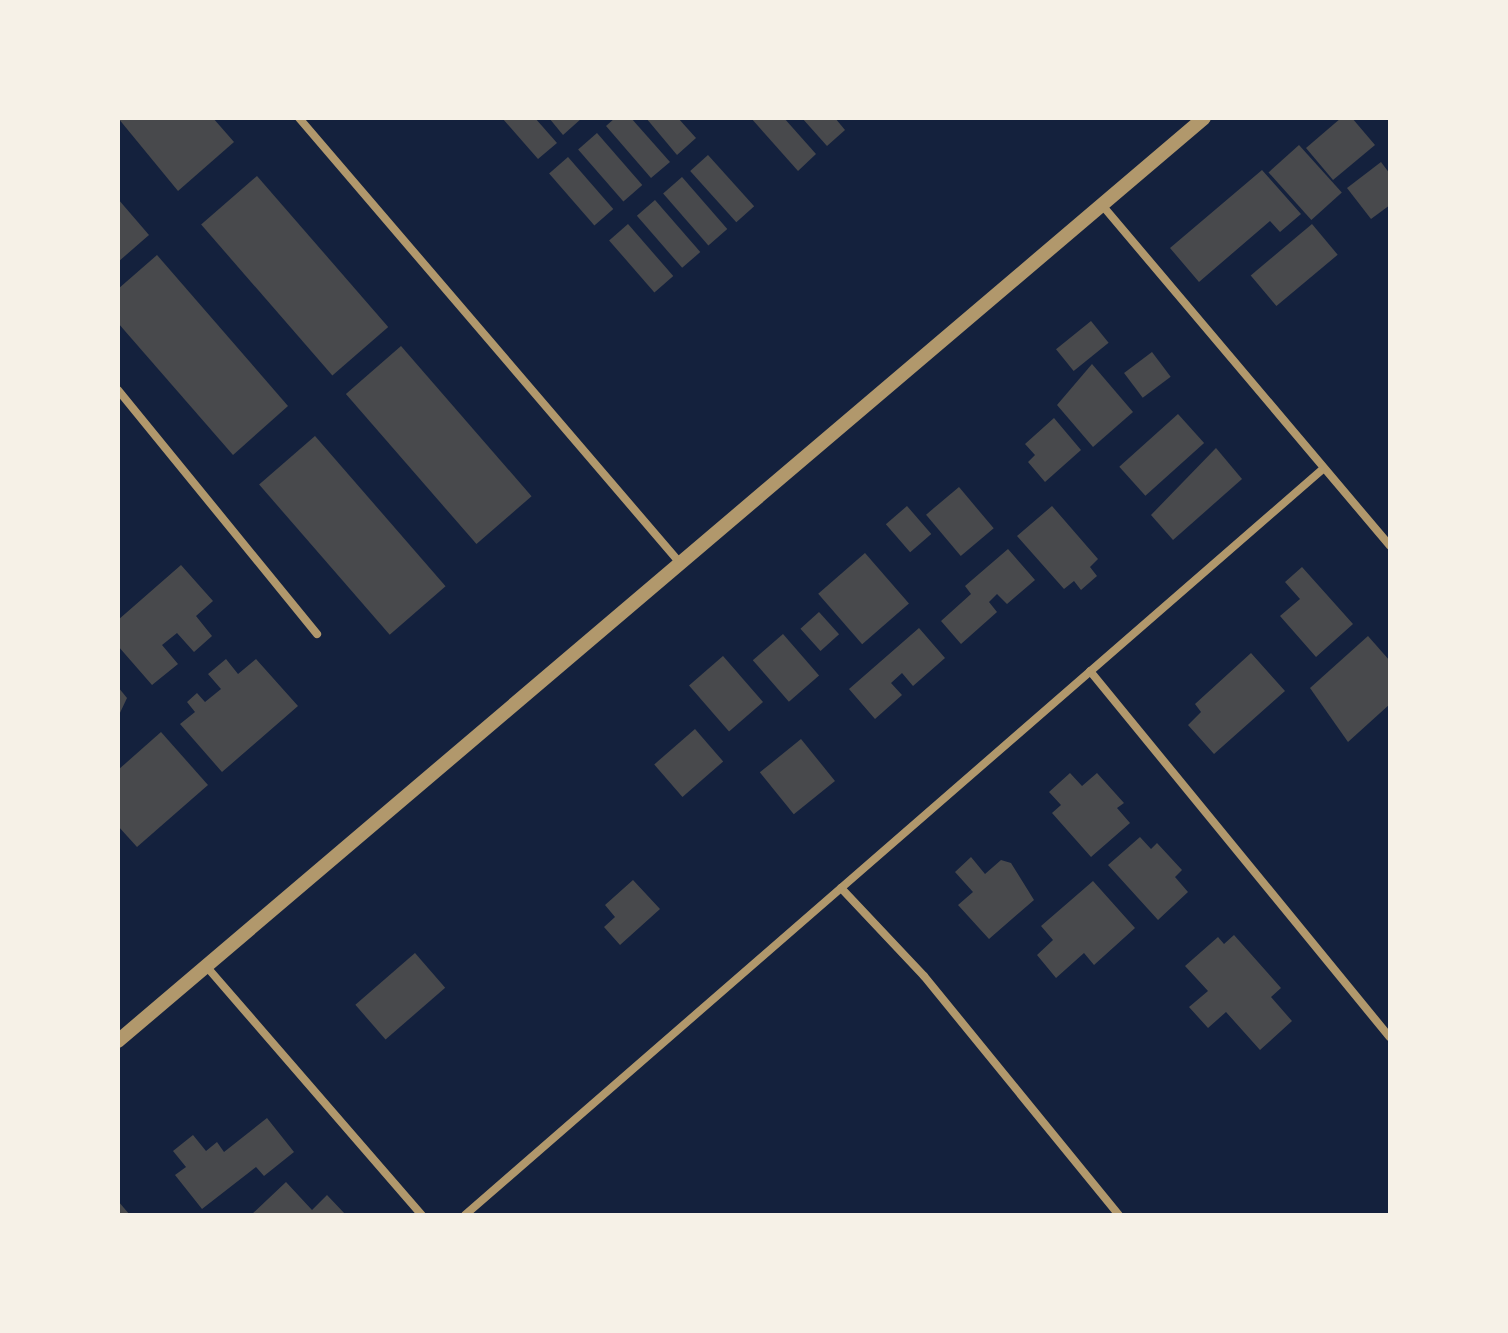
<!DOCTYPE html>
<html>
<head>
<meta charset="utf-8">
<style>
	body { margin:0 }
	#map { position:relative; width:1508px; height:1333px; overflow:hidden; background:#14213d; font-family:"Fira Sans Condensed",sans-serif }
	div>[style] { position:absolute }
	.building>* { inset:0; background:#48494c; transform-origin:0 0 }
	.minor>* { height:8px; margin:-4px; padding:0 4px; transform-origin:4px; border-radius:4px; background:#b1986c }
	.tertiary>* { height:14px; margin:-7px; padding:0 7px; transform-origin:7px; border-radius:7px; background:#b1986c }
	span { translate:-50% -50%; white-space:nowrap; text-align:center; line-height:1.15; -webkit-text-stroke:6px #f6f1e7; paint-order:stroke }
	.frame { position:absolute; inset:0; border:120px solid #f6f1e7; pointer-events:none }
</style>
</head>
<body>
<div id="map">
	<div class="building">
		<i style="clip-path:polygon(118px 118px,213px 118px,234px 142px,178px 191px)"></i>
		<i style="clip-path:polygon(502px 118px,535px 118px,557px 143px,538px 159px)"></i>
		<i style="clip-path:polygon(549px 118px,582px 118px,563px 135px)"></i>
		<i style="clip-path:polygon(615px 118px,631px 118px,670px 162px,651px 178px,606px 126px)"></i>
		<i style="clip-path:polygon(646px 118px,678px 118px,696px 138px,677px 155px)"></i>
		<i style="clip-path:polygon(751px 118px,784px 118px,816px 154px,798px 171px)"></i>
		<i style="clip-path:polygon(802px 118px,835px 118px,845px 130px,827px 146px)"></i>
		<i style="clip-path:polygon(1341px 118px,1352px 118px,1375px 145px,1333px 180px,1306px 148px)"></i>
		<i style="left:597px;top:133px;width:69px;height:25px;rotate:49deg"></i>
		<i style="left:1299px;top:145px;width:64px;height:41px;rotate:48deg"></i>
		<i style="left:708px;top:155px;width:69px;height:24px;rotate:48deg"></i>
		<i style="left:568px;top:157px;width:69px;height:25px;rotate:49deg"></i>
		<i style="clip-path:polygon(1381px 162px,1390px 174px,1390px 205px,1371px 219px,1347px 188px)"></i>
		<i style="clip-path:polygon(1262px 170px,1301px 214px,1280px 232px,1270px 221px,1199px 282px,1170px 248px)"></i>
		<i style="left:257px;top:176px;width:200px;height:74px;rotate:49deg"></i>
		<i style="left:682px;top:177px;width:69px;height:25px;rotate:49deg"></i>
		<i style="clip-path:polygon(118px 199px,149px 235px,118px 262px)"></i>
		<i style="left:655px;top:200px;width:69px;height:24px;rotate:49deg"></i>
		<i style="left:628px;top:224px;width:69px;height:25px;rotate:49deg"></i>
		<i style="left:1312px;top:224px;width:40px;height:80px;rotate:50deg"></i>
		<i style="clip-path:polygon(157px 255px,288px 406px,233px 455px,118px 323px,118px 289px)"></i>
		<i style="left:1091px;top:321px;width:28px;height:45px;rotate:51deg"></i>
		<i style="left:401px;top:346px;width:199px;height:73px;rotate:49deg"></i>
		<i style="left:1152px;top:352px;width:31px;height:35px;rotate:53deg"></i>
		<i style="clip-path:polygon(1092px 364px,1133px 412px,1093px 447px,1057px 405px)"></i>
		<i style="left:1178px;top:414px;width:39px;height:79px;rotate:48deg"></i>
		<i style="clip-path:polygon(1054px 418px,1081px 450px,1045px 482px,1028px 462px,1035px 455px,1025px 444px)"></i>
		<i style="left:315px;top:436px;width:199px;height:74px;rotate:49deg"></i>
		<i style="clip-path:polygon(1216px 448px,1242px 479px,1173px 540px,1151px 515px)"></i>
		<i style="left:959px;top:487px;width:54px;height:43px;rotate:50deg"></i>
		<i style="left:907px;top:506px;width:37px;height:28px;rotate:49deg"></i>
		<i style="clip-path:polygon(1052px 506px,1098px 559px,1090px 567px,1097px 576px,1081px 590px,1074px 581px,1064px 589px,1017px 536px)"></i>
		<i style="clip-path:polygon(1008px 549px,1035px 580px,1007px 604px,997px 594px,989px 602px,997px 612px,961px 644px,941px 621px,971px 594px,965px 586px)"></i>
		<i style="left:865px;top:553px;width:67px;height:62px;rotate:49deg"></i>
		<i style="clip-path:polygon(181px 565px,213px 601px,196px 616px,212px 636px,194px 652px,177px 633px,162px 645px,178px 664px,152px 685px,118px 646px,118px 620px)"></i>
		<i style="clip-path:polygon(1302px 567px,1353px 624px,1316px 657px,1280px 616px,1300px 599px,1285px 582px)"></i>
		<i style="left:819px;top:612px;width:30px;height:25px;rotate:48deg"></i>
		<i style="clip-path:polygon(919px 628px,945px 658px,913px 686px,902px 673px,891px 683px,902px 695px,875px 719px,849px 689px)"></i>
		<i style="left:783px;top:634px;width:55px;height:40px;rotate:49deg"></i>
		<i style="clip-path:polygon(1368px 636px,1390px 661px,1390px 704px,1348px 742px,1310px 688px)"></i>
		<i style="clip-path:polygon(1251px 653px,1285px 691px,1214px 754px,1188px 725px,1201px 712px,1195px 704px)"></i>
		<i style="left:723px;top:656px;width:61px;height:45px;rotate:49deg"></i>
		<i style="clip-path:polygon(226px 659px,238px 674px,256px 659px,298px 706px,222px 772px,180px 724px,195px 712px,187px 702px,197px 693px,205px 702px,221px 689px,208px 674px)"></i>
		<i style="clip-path:polygon(118px 687px,127px 698px,118px 717px)"></i>
		<i style="left:695px;top:729px;width:43px;height:54px;rotate:49deg"></i>
		<i style="clip-path:polygon(161px 732px,208px 785px,137px 847px,118px 826px,118px 770px)"></i>
		<i style="left:801px;top:739px;width:54px;height:53px;rotate:51deg"></i>
		<i style="clip-path:polygon(1070px 773px,1082px 786px,1097px 773px,1124px 803px,1117px 808px,1130px 823px,1091px 857px,1052px 813px,1061px 805px,1049px 792px)"></i>
		<i style="clip-path:polygon(1140px 837px,1151px 849px,1157px 843px,1182px 870px,1175px 877px,1188px 892px,1158px 920px,1108px 865px)"></i>
		<i style="clip-path:polygon(971px 857px,985px 874px,1001px 860px,1011px 863px,1034px 900px,989px 939px,958px 905px,973px 892px,955px 872px)"></i>
		<i style="clip-path:polygon(633px 880px,660px 909px,620px 945px,604px 927px,615px 917px,605px 905px)"></i>
		<i style="clip-path:polygon(1093px 881px,1135px 928px,1094px 965px,1084px 953px,1056px 978px,1037px 955px,1053px 940px,1041px 926px)"></i>
		<i style="clip-path:polygon(1234px 935px,1281px 988px,1271px 997px,1292px 1021px,1260px 1050px,1226px 1012px,1208px 1028px,1189px 1007px,1208px 991px,1185px 966px,1218px 937px,1224px 944px)"></i>
		<i style="left:415px;top:953px;width:46px;height:79px;rotate:49deg"></i>
		<i style="clip-path:polygon(267px 1118px,294px 1152px,264px 1176px,256px 1167px,202px 1209px,175px 1175px,186px 1167px,173px 1151px,193px 1135px,206px 1151px,217px 1142px,224px 1152px)"></i>
		<i style="clip-path:polygon(286px 1182px,312px 1210px,327px 1195px,346px 1215px,251px 1215px)"></i>
		<i style="clip-path:polygon(118px 1201px,130px 1215px,118px 1215px)"></i>
	</div>
	<div class="minor">
		<i style="left:299px;top:118px;width:586px;rotate:49.43deg"></i>
		<i style="left:1102px;top:205px;width:446px;rotate:49.8deg"></i>
		<i style="left:118px;top:390px;width:315px;rotate:50.8deg"></i>
		<i style="left:1090px;top:671px;width:473px;rotate:50.7deg"></i>
		<i style="left:841px;top:888px;width:121px;rotate:46.7deg"></i>
		<i style="left:924px;top:976px;width:308px;rotate:50.8deg"></i>
		<i style="left:206px;top:966px;width:330px;rotate:49.1deg"></i>
		<i style="left:465px;top:1215px;width:1138px;rotate:-41.01deg"></i>
	</div>
	<div class="tertiary">
		<i style="left:118px;top:1041px;width:1425px;rotate:-40.36deg"></i>
	</div>
	<div class="frame"></div>
</div>
</body>
</html>
